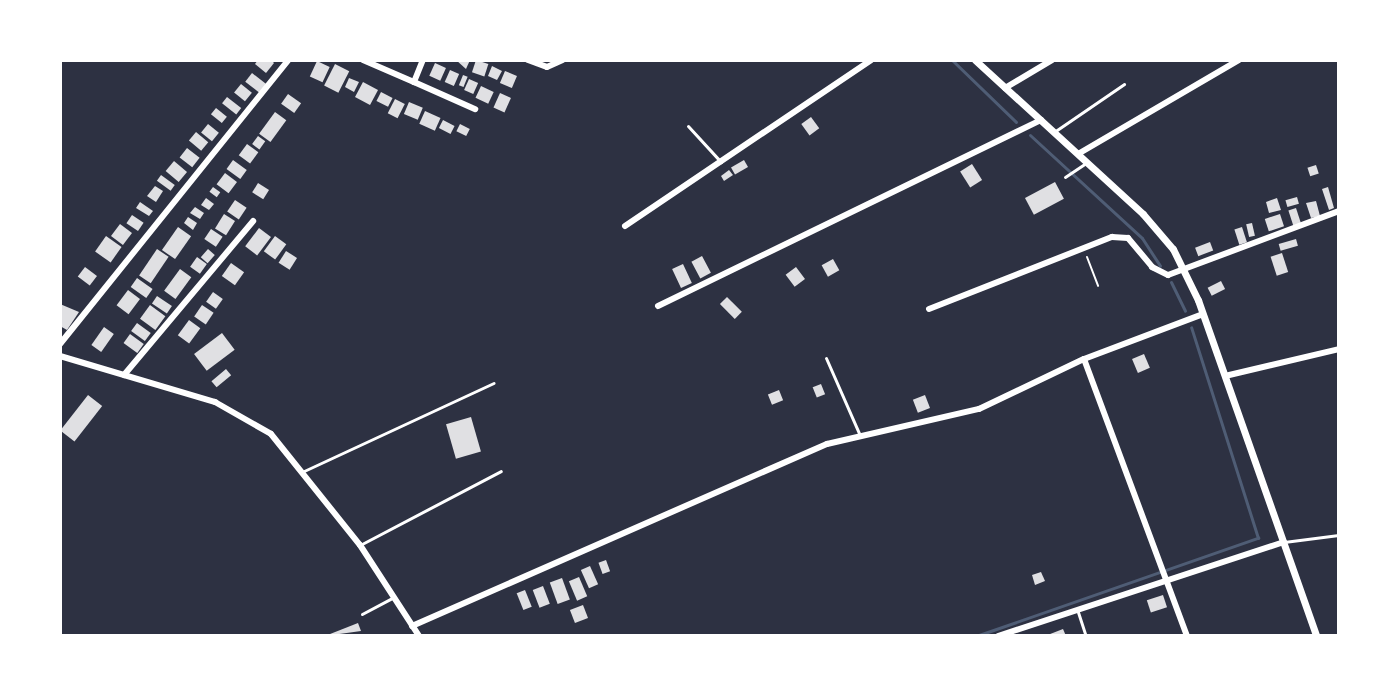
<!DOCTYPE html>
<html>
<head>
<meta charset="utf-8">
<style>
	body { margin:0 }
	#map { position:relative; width:1399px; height:696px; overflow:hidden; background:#2d3142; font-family:"IBM Plex Sans",sans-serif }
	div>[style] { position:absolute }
	.stream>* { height:3px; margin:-1.5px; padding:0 1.5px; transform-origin:1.5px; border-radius:1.5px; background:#4f5d75 }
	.building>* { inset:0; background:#e0e0e3; transform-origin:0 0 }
	.path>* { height:2px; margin:-1px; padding:0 1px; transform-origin:1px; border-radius:1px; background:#fff }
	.service>* { height:3px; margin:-1.5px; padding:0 1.5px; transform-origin:1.5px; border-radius:1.5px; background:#fff }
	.minor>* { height:6px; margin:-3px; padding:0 3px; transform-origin:3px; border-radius:3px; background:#fff }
	.tertiary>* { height:7px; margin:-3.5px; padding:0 3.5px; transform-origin:3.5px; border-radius:3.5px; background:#fff }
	span { translate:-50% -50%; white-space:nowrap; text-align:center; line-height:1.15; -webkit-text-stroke:8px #fff; paint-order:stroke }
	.frame { position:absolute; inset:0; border:62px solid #fff; pointer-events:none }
</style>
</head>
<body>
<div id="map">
	<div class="stream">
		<i style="left:952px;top:60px;width:89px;rotate:44.1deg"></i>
		<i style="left:1030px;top:135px;width:152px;rotate:42.6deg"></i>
		<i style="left:1142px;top:238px;width:33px;rotate:57deg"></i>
		<i style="left:1171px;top:282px;width:32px;rotate:64deg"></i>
		<i style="left:976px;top:636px;width:299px;rotate:-19.2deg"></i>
		<i style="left:1258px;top:538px;width:221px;rotate:-107.6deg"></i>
	</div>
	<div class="building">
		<i style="clip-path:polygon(258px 60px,271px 60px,274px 63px,266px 73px,255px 64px)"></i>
		<i style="clip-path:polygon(456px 60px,470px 60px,466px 69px)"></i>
		<i style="left:476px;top:60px;width:13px;height:13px;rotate:18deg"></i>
		<i style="left:317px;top:61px;width:14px;height:17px;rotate:25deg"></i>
		<i style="left:435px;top:63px;width:12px;height:14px;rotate:24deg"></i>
		<i style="left:335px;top:64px;width:16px;height:24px;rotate:27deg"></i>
		<i style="clip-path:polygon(492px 66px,502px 71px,497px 80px,488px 76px)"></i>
		<i style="left:450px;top:70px;width:10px;height:13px;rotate:24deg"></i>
		<i style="left:505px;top:71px;width:13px;height:13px;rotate:23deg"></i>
		<i style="left:252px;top:73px;width:18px;height:11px;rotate:38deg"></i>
		<i style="left:463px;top:75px;width:5px;height:11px;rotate:22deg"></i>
		<i style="clip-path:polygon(349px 78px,359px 82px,354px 92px,345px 87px)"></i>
		<i style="left:469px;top:79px;width:10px;height:12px;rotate:24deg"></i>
		<i style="left:363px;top:82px;width:17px;height:17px;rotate:28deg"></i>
		<i style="left:241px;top:84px;width:14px;height:11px;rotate:39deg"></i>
		<i style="left:481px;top:86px;width:14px;height:13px;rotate:25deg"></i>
		<i style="left:381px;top:92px;width:13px;height:10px;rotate:27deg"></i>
		<i style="left:500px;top:93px;width:12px;height:16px;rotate:24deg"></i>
		<i style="left:288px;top:94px;width:16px;height:12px;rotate:35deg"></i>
		<i style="left:227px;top:97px;width:18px;height:8px;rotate:38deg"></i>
		<i style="left:395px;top:99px;width:11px;height:16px;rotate:27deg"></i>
		<i style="left:409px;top:102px;width:15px;height:13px;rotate:23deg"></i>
		<i style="left:216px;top:108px;width:14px;height:8px;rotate:39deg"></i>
		<i style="left:425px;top:111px;width:17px;height:14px;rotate:24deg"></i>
		<i style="left:275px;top:112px;width:14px;height:27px;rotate:36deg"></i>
		<i style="left:811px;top:117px;width:14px;height:12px;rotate:54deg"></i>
		<i style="left:443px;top:120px;width:13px;height:9px;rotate:27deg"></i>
		<i style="left:208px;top:124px;width:14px;height:11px;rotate:39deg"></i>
		<i style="left:460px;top:124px;width:11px;height:8px;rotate:27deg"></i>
		<i style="left:196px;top:132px;width:16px;height:11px;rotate:40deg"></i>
		<i style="left:258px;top:136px;width:9px;height:10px;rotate:36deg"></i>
		<i style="left:247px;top:144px;width:14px;height:14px;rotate:36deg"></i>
		<i style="left:187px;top:148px;width:16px;height:12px;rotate:38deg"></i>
		<i style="left:233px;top:160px;width:17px;height:11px;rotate:36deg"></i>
		<i style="left:744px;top:160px;width:8px;height:15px;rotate:60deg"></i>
		<i style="left:174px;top:161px;width:17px;height:13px;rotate:40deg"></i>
		<i style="left:972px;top:164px;width:19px;height:14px;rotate:58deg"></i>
		<i style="left:1316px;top:165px;width:9px;height:9px;rotate:72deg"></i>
		<i style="clip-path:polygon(729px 170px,733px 175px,724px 181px,721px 176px)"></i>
		<i style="left:225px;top:173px;width:15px;height:14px;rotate:37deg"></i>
		<i style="left:161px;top:175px;width:17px;height:7px;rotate:36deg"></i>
		<i style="left:1055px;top:182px;width:19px;height:34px;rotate:62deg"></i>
		<i style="left:258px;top:183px;width:13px;height:11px;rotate:32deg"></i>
		<i style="clip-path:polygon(155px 186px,163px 191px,156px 202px,147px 196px)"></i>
		<i style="left:213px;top:187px;width:9px;height:6px;rotate:36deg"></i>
		<i style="clip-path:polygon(1328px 187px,1334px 208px,1329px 210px,1322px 189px)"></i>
		<i style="left:1297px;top:197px;width:7px;height:12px;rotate:74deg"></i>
		<i style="clip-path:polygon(206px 198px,214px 204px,209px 210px,201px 205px)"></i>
		<i style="clip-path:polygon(1277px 198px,1281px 210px,1269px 213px,1266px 202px)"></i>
		<i style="left:235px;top:200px;width:14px;height:14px;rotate:34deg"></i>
		<i style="clip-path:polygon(1316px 201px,1320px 216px,1311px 218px,1306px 203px)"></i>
		<i style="clip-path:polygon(140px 202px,153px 211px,149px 216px,136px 208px)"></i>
		<i style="clip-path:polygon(195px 207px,204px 213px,200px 219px,190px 213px)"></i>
		<i style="left:1296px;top:208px;width:16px;height:8px;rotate:72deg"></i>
		<i style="left:224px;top:214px;width:13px;height:17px;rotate:32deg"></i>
		<i style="left:1280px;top:214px;width:13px;height:16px;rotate:72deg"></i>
		<i style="left:132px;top:215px;width:14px;height:10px;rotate:34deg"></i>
		<i style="clip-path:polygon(188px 217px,197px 223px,193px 230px,184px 223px)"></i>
		<i style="left:1252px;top:223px;width:13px;height:6px;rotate:77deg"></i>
		<i style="left:120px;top:224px;width:15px;height:15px;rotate:37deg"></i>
		<i style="left:178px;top:227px;width:16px;height:28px;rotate:35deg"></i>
		<i style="left:1242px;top:227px;width:16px;height:8px;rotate:72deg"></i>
		<i style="left:259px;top:228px;width:15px;height:23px;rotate:37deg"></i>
		<i style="left:211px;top:229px;width:14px;height:12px;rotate:34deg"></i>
		<i style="left:106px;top:236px;width:19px;height:19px;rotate:35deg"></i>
		<i style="left:275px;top:236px;width:14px;height:19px;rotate:36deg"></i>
		<i style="left:1296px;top:239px;width:7px;height:18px;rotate:74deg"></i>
		<i style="left:1210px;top:242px;width:9px;height:16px;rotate:69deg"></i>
		<i style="left:157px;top:249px;width:14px;height:32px;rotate:34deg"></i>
		<i style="left:208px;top:249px;width:9px;height:11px;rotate:41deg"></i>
		<i style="left:286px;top:251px;width:13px;height:14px;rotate:32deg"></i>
		<i style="left:1282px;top:253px;width:20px;height:12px;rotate:72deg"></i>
		<i style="left:702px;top:256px;width:19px;height:12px;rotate:62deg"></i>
		<i style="left:197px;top:257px;width:12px;height:12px;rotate:35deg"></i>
		<i style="left:833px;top:259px;width:13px;height:13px;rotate:61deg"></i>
		<i style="left:231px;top:263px;width:16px;height:16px;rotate:35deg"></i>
		<i style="left:683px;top:264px;width:21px;height:12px;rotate:65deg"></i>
		<i style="left:85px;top:267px;width:15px;height:12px;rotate:37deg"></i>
		<i style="left:796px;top:267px;width:15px;height:13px;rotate:53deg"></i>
		<i style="left:180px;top:269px;width:14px;height:27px;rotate:36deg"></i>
		<i style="left:137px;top:278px;width:19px;height:11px;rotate:35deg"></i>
		<i style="left:1221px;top:281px;width:9px;height:15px;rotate:63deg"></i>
		<i style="left:128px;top:290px;width:15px;height:19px;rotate:37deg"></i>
		<i style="left:213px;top:292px;width:12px;height:12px;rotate:35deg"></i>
		<i style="left:157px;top:296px;width:18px;height:9px;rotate:34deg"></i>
		<i style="left:727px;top:297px;width:21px;height:10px;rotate:45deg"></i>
		<i style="clip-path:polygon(60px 304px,79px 312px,67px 330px,60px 326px)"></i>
		<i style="left:150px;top:305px;width:19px;height:17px;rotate:36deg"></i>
		<i style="left:202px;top:305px;width:14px;height:14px;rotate:34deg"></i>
		<i style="left:189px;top:320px;width:14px;height:19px;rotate:36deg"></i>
		<i style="left:137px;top:323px;width:17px;height:10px;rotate:36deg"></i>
		<i style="left:104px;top:327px;width:12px;height:22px;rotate:35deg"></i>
		<i style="left:222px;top:333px;width:21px;height:35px;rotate:53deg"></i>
		<i style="left:130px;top:334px;width:17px;height:11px;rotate:36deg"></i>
		<i style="left:1144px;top:354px;width:15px;height:13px;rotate:67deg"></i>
		<i style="left:226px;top:369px;width:8px;height:19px;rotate:50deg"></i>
		<i style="left:821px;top:384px;width:11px;height:9px;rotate:68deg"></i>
		<i style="left:779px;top:390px;width:11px;height:12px;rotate:68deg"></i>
		<i style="left:88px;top:395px;width:18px;height:45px;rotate:38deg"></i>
		<i style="left:925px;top:395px;width:14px;height:13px;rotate:69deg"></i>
		<i style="left:471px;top:417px;width:36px;height:26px;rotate:74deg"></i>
		<i style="left:606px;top:560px;width:12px;height:8px;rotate:70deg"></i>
		<i style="left:590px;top:566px;width:20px;height:10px;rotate:66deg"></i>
		<i style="clip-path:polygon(1041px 572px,1045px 581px,1035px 585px,1032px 575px)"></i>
		<i style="left:579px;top:577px;width:21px;height:11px;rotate:67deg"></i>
		<i style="left:562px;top:578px;width:23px;height:13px;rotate:70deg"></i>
		<i style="left:543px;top:586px;width:19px;height:11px;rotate:69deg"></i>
		<i style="left:525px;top:590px;width:18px;height:9px;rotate:68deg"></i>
		<i style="left:1163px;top:595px;width:13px;height:17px;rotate:72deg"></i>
		<i style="left:583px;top:605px;width:14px;height:14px;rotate:69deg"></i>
		<i style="clip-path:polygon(358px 623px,361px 631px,325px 636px)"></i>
		<i style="clip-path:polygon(1063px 629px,1066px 636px,1045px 636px)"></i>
	</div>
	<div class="path">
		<i style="left:1087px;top:257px;width:31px;rotate:69deg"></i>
	</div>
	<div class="service">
		<i style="left:688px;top:126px;width:49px;rotate:47.5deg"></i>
		<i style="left:1054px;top:132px;width:85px;rotate:-34.4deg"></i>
		<i style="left:1065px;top:177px;width:23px;rotate:-34deg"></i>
		<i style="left:826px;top:358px;width:82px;rotate:66.3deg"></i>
		<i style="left:304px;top:471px;width:209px;rotate:-24.9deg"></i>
		<i style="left:1284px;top:542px;width:55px;rotate:-7.3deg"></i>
		<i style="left:360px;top:545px;width:159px;rotate:-27.7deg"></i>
		<i style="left:1077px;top:609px;width:28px;rotate:72deg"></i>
		<i style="left:362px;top:614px;width:36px;rotate:-28deg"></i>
	</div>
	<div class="minor">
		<i style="left:363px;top:60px;width:56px;rotate:23.3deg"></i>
		<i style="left:414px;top:82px;width:24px;rotate:-68deg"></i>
		<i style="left:528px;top:60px;width:20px;rotate:20deg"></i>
		<i style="left:547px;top:67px;width:17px;rotate:-24deg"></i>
		<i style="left:414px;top:82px;width:67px;rotate:23.9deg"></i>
		<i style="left:1005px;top:88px;width:55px;rotate:-30.8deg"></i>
		<i style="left:1078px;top:154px;width:186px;rotate:-30.3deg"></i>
		<i style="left:625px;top:226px;width:297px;rotate:-34deg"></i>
		<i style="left:658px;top:306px;width:426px;rotate:-25.9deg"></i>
		<i style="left:929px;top:309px;width:197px;rotate:-21.5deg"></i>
		<i style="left:1112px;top:237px;width:16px;rotate:4deg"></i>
		<i style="left:1128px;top:238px;width:38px;rotate:50deg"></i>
		<i style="left:1152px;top:267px;width:18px;rotate:27deg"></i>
		<i style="left:1168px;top:275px;width:183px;rotate:-20.5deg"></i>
		<i style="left:60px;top:344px;width:364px;rotate:-51.2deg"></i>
		<i style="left:60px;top:356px;width:162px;rotate:16.5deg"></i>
		<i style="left:215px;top:402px;width:64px;rotate:29.7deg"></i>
		<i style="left:271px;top:434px;width:142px;rotate:51.3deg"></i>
		<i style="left:360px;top:545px;width:108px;rotate:57deg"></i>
		<i style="left:1084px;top:359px;width:296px;rotate:69.6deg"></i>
		<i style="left:124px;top:375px;width:201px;rotate:-50deg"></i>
		<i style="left:1225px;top:376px;width:117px;rotate:-13.3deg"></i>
		<i style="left:412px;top:626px;width:453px;rotate:-23.7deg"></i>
		<i style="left:827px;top:444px;width:156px;rotate:-13deg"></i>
		<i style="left:979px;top:409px;width:116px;rotate:-25.5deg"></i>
		<i style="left:1084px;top:359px;width:127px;rotate:-20.7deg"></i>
		<i style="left:998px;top:636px;width:301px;rotate:-18.2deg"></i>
	</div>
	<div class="tertiary">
		<i style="left:975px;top:60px;width:228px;rotate:42.5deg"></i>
		<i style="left:1143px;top:214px;width:46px;rotate:49.4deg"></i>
		<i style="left:1173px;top:249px;width:57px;rotate:63.9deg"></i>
		<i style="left:1198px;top:300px;width:356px;rotate:70.6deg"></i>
	</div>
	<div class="frame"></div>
</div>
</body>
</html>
